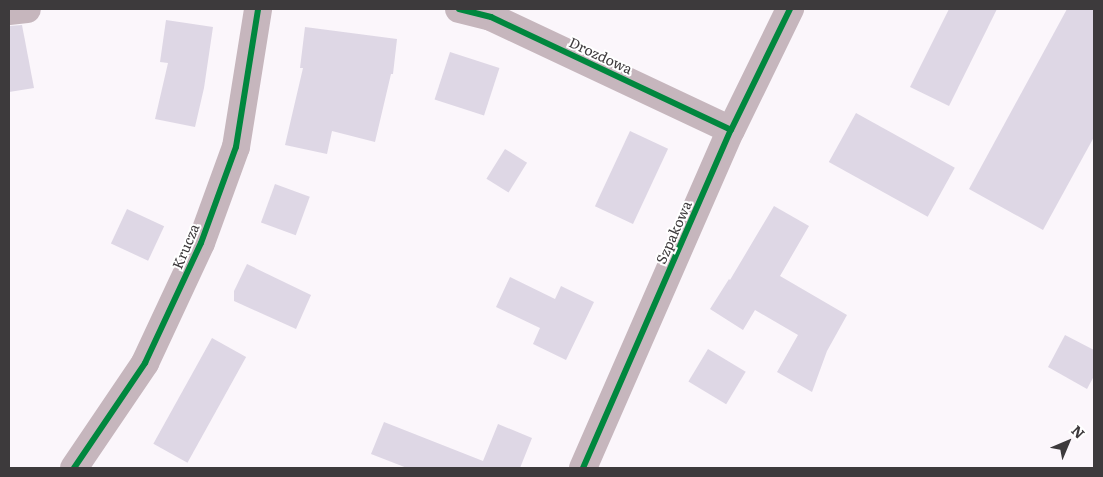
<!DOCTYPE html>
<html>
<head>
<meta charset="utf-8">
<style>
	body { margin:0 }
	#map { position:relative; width:1103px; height:477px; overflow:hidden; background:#fbf6fb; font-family:Literata,serif }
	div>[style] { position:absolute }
	.building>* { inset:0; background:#ded7e5; transform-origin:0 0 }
	.street>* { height:28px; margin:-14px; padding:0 14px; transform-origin:14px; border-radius:14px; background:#c6b6bd }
	.cycleway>* { height:6px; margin:-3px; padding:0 3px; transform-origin:3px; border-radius:3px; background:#00873e }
	span { translate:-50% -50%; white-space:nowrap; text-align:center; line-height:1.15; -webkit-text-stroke:4px #fff; paint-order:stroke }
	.street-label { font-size:14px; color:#3d3a3c }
	.frame { position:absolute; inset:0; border:10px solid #3d3a3c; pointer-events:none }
	.north { position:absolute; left:1043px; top:417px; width:50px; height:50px; -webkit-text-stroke:4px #fff; paint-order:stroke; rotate:45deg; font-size:14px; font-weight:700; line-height:20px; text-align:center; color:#3d3a3c }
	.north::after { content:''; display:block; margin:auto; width:18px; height:22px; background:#3d3a3c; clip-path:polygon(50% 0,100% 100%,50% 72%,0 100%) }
</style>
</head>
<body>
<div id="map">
	<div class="building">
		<i style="clip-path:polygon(949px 9px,997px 9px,949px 106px,910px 87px)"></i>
		<i style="clip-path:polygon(1067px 9px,1094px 9px,1094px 137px,1043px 230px,969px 189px)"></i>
		<i style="clip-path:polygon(166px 20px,213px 27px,204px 88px,195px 127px,155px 119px,168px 63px,160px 62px)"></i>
		<i style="clip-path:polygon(22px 25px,34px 88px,9px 92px,9px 26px)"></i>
		<i style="clip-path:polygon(305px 27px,397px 39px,393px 74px,391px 74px,375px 142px,332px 131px,327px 154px,285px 145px,303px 68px,300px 68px)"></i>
		<i style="left:450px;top:52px;width:52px;height:50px;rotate:18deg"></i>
		<i style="left:856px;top:113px;width:113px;height:56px;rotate:29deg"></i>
		<i style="left:630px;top:131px;width:42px;height:83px;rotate:25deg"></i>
		<i style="left:505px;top:149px;width:26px;height:35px;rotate:32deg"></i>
		<i style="left:275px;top:184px;width:37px;height:41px;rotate:20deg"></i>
		<i style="clip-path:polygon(774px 206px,809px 226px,780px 276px,847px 315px,827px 351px,812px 392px,777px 372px,798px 335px,755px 310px,743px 330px,710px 309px,729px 279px,730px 280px)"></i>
		<i style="left:127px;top:209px;width:41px;height:38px;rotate:25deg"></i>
		<i style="clip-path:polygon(247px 264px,311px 295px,296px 329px,234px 301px,234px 291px)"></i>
		<i style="clip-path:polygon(510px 277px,555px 299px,561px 286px,594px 302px,566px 360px,533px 344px,540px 328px,496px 307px)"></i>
		<i style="clip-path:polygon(1065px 335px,1094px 350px,1094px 376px,1087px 389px,1048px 367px)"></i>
		<i style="left:212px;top:338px;width:39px;height:121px;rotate:29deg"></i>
		<i style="left:708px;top:349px;width:44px;height:38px;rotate:31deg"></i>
		<i style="clip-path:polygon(384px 422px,483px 461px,498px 424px,532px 438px,520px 468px,407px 468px,371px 454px)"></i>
	</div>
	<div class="street">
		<i style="left:459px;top:9px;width:33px;rotate:14deg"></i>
		<i style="left:491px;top:17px;width:265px;rotate:25.2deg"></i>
		<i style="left:9px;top:11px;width:18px;rotate:-6deg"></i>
		<i style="left:74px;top:468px;width:127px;rotate:-55.9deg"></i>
		<i style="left:145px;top:363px;width:132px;rotate:-65deg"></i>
		<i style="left:201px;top:243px;width:102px;rotate:-70deg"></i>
		<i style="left:236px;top:147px;width:140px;rotate:-80.9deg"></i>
		<i style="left:583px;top:468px;width:369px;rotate:-66.4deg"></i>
		<i style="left:731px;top:130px;width:135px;rotate:-64deg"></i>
	</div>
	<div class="cycleway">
		<i style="left:459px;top:9px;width:33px;rotate:14deg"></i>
		<i style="left:491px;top:17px;width:265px;rotate:25.2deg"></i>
		<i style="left:74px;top:468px;width:127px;rotate:-55.9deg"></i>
		<i style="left:145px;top:363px;width:132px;rotate:-65deg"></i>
		<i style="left:201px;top:243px;width:102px;rotate:-70deg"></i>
		<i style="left:236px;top:147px;width:140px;rotate:-80.9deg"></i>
		<i style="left:583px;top:468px;width:369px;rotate:-66.4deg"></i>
		<i style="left:731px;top:130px;width:135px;rotate:-64deg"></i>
	</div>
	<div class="street-label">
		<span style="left:601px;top:55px;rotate:25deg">Drozdowa</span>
		<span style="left:673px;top:232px;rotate:-66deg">Szpakowa</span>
		<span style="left:185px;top:246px;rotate:-67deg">Krucza</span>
	</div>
	<div class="frame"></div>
	<div class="north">N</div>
</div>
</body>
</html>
